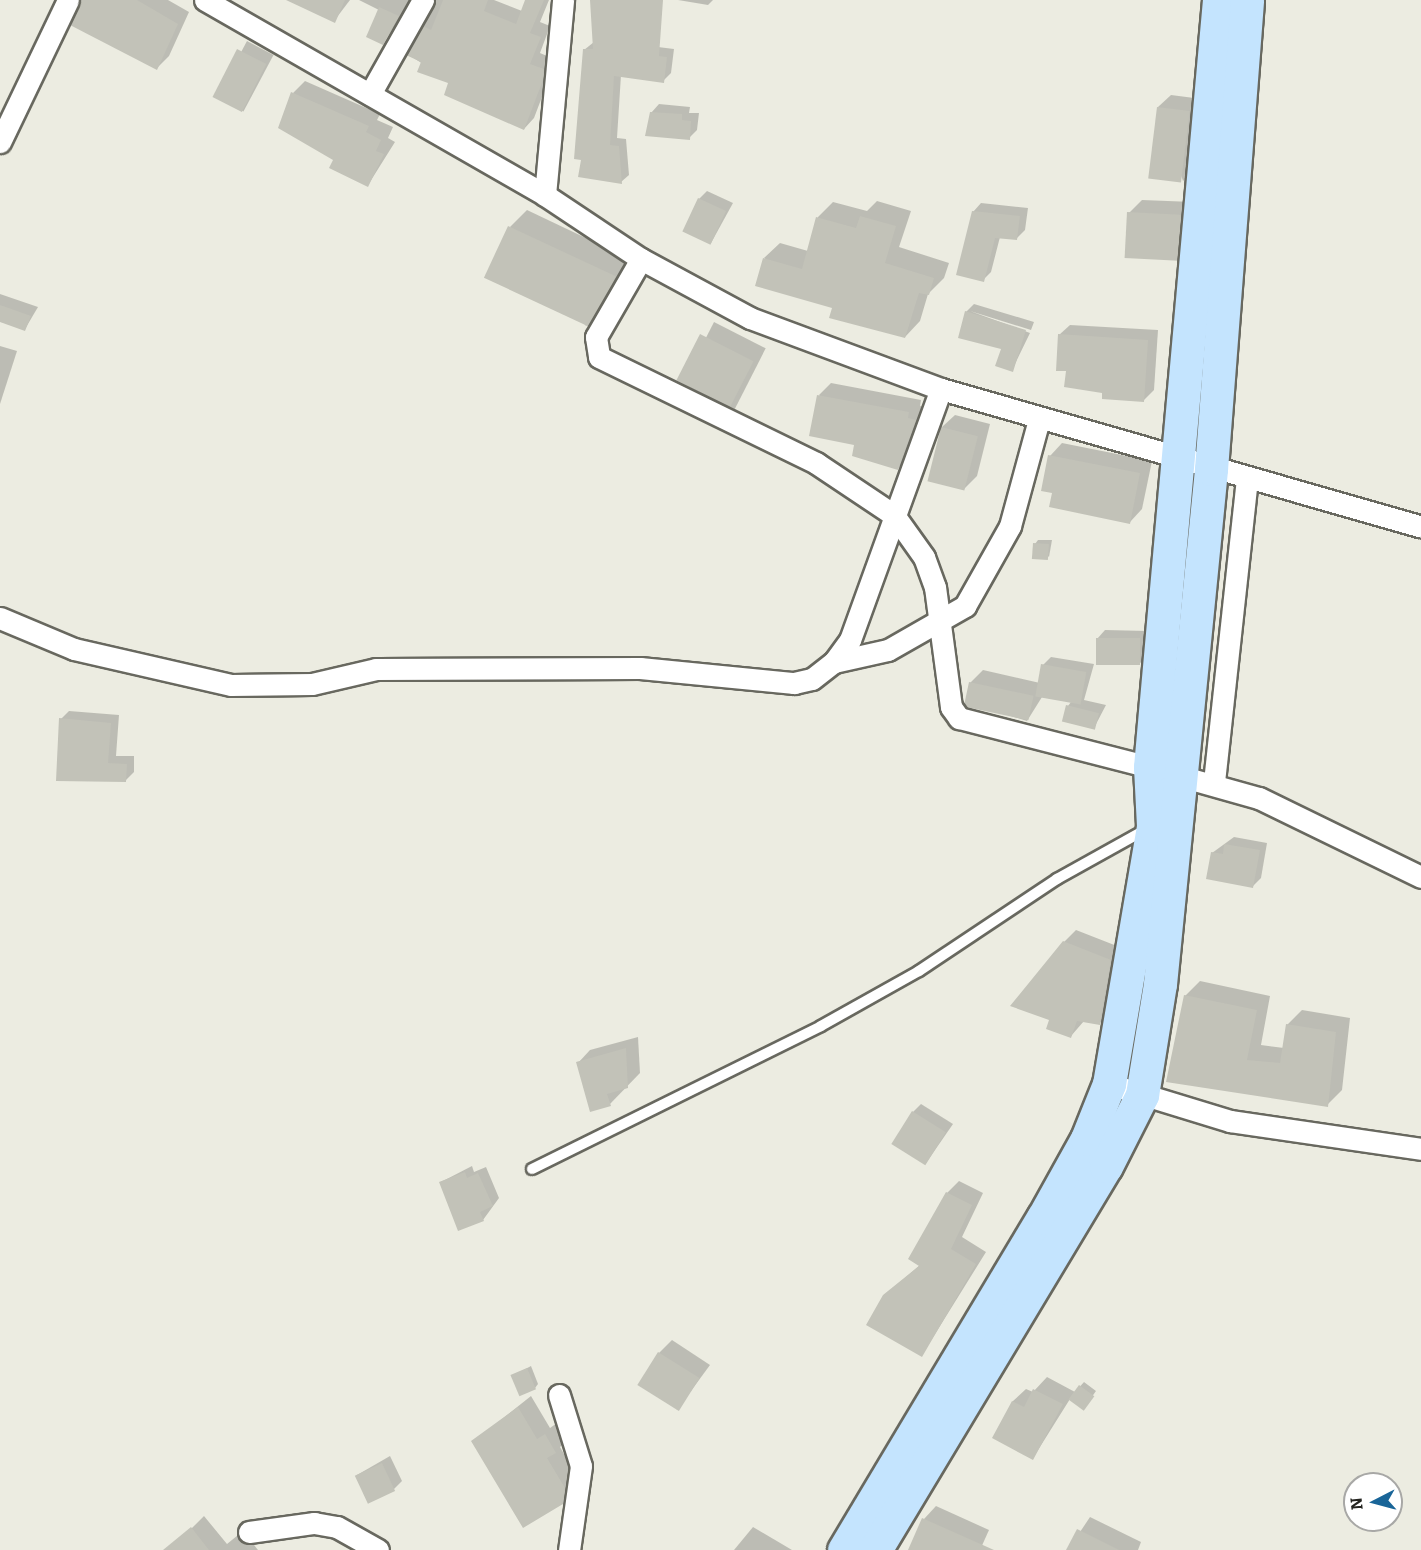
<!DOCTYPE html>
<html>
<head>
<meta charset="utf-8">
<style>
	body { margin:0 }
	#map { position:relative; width:1421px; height:1550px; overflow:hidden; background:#ecece1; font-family:Bitter,serif }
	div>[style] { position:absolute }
	.shadow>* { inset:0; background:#0003; transform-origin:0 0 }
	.building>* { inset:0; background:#c2c2b8; transform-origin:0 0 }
	.roads { filter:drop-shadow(2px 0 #68685f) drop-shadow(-2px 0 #68685f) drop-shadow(0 2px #68685f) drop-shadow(0 -2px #68685f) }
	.service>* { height:10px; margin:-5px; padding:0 5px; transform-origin:5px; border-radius:5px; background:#fff }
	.minor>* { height:21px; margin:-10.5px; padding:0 10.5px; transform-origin:10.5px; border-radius:10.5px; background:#fff }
	.primary>* { height:33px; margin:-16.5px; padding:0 16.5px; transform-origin:16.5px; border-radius:16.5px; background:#c4e4fe }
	span { translate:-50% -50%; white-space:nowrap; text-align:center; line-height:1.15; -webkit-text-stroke:4.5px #fff; paint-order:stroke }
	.north { position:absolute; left:1343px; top:1472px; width:60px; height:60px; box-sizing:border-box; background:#fff; border:2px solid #a8a8a6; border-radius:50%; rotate:264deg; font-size:16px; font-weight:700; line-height:24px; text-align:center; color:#252521 }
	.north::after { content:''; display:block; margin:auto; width:21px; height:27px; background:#196598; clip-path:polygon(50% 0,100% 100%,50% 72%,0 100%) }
</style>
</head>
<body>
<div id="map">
	<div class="shadow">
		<i style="clip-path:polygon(83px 0,168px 0,189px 12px,169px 56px,157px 68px)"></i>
		<i style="clip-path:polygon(293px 0,350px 0,334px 21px)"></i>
		<i style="clip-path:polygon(359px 0,412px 0,383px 43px,379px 10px)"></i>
		<i style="clip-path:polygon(434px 0,494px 0,522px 11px,527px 0,549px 0,540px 22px,550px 26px,540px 53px,554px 59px,553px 68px,534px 118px,524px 129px,409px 55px)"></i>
		<i style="clip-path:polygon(591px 0,646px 0,658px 47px,674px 49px,671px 73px,663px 81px,621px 75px,617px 138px,626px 139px,629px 175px,621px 182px,583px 159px,584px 50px,594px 42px)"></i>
		<i style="clip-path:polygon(678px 0,713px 0,708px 5px)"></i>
		<i style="left:247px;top:41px;width:30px;height:64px;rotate:28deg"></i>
		<i style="clip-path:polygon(305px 81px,380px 114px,377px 120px,393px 127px,388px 138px,395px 142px,368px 185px,335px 159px,293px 93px)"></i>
		<i style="clip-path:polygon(1171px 95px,1202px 99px,1196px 169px,1183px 181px,1158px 107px)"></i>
		<i style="clip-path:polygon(659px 104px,690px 107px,689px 113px,699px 113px,697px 130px,689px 138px,651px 113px)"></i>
		<i style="clip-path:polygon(707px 191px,733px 203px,711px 243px,699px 199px)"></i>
		<i style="clip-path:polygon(1142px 200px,1193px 202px,1189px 246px,1176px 259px,1129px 213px)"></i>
		<i style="clip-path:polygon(877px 201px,911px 211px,899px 247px,949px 263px,944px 278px,928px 294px,920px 321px,905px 337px,834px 307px,764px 258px,780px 243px,808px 251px,818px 217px,833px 202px,867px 211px)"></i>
		<i style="clip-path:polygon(981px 203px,1028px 208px,1025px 230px,1017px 238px,1000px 237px,991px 272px,983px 280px,973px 212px)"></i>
		<i style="clip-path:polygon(527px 210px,630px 259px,603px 309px,586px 326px,510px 227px)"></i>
		<i style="clip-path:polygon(0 294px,38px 307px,25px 329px,0 318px)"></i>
		<i style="clip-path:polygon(974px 304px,1034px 322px,1031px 330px,970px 311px,1030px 333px,1012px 370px,1003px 348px,966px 312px)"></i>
		<i style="left:714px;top:322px;width:58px;height:68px;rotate:27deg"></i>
		<i style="clip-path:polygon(1070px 325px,1158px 330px,1154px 390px,1143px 401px,1104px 391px,1067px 370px,1059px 335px)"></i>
		<i style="clip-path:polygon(0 346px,17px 351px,0 404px)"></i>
		<i style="clip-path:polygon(831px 383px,921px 400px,920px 406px,928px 408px,910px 456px,898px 468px,856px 444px,819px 395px)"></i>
		<i style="clip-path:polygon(955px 415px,990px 424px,977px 476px,964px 489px,942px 427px)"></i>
		<i style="clip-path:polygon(1062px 443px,1152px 461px,1142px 509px,1130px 522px,1054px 492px,1050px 456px)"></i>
		<i style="clip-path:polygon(1038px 540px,1052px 540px,1049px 557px,1035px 544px)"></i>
		<i style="clip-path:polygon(1105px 630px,1148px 631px,1148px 656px,1139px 664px,1097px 639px)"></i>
		<i style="clip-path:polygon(1051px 657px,1094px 664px,1084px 700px,1106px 705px,1094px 728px,1068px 706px,1071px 702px,1042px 697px,1027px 721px,966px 702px,970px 683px,983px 670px,1040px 683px,1043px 665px)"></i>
		<i style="clip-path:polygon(69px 711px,119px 715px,116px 756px,134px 756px,134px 772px,126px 780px,61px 719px)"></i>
		<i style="clip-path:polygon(1234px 837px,1267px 843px,1261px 878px,1253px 886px,1212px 853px)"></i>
		<i style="clip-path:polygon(1076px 930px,1122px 948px,1112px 1011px,1100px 1023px,1084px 1021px,1071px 1036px,1064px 942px)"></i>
		<i style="clip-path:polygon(1200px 981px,1270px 996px,1261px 1045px,1284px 1048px,1287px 1025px,1302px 1010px,1350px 1018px,1342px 1090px,1327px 1105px,1168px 1081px,1185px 996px)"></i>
		<i style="clip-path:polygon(638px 1037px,640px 1073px,610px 1104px,578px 1063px,590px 1050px)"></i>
		<i style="clip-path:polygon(921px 1104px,953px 1124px,926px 1163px,913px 1112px)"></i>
		<i style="clip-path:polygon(472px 1166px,474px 1172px,486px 1167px,499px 1198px,483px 1220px,441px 1182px)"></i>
		<i style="clip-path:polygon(959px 1181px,983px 1193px,962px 1237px,986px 1252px,922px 1355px,884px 1296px,920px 1265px,947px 1193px)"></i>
		<i style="clip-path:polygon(672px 1340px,710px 1365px,677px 1410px,659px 1353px)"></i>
		<i style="clip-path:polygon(531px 1366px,538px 1384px,535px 1388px,512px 1376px)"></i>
		<i style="clip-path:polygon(1047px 1377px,1075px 1392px,1084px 1382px,1096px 1391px,1086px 1405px,1070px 1399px,1033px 1458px,994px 1438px,1013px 1401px,1026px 1389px,1033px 1392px)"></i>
		<i style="clip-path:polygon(531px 1396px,550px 1428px,557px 1423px,567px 1440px,560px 1447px,576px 1475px,574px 1491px,562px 1503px,473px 1442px)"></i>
		<i style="clip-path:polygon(390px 1456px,402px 1481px,394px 1489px,357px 1475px)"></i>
		<i style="clip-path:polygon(936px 1506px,989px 1530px,980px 1550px,910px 1550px,924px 1519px)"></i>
		<i style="clip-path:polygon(204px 1516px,227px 1544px,243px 1531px,258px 1550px,170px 1550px)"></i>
		<i style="clip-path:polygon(1090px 1517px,1141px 1542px,1138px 1550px,1068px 1550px)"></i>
		<i style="clip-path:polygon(753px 1527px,792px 1550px,734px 1550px)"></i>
	</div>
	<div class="building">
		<i style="clip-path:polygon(81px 0,137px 0,178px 24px,157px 70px,70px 25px)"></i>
		<i style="clip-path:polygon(286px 0,345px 0,335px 23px)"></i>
		<i style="clip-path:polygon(443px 0,488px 0,484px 11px,516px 24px,525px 0,544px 0,530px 33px,541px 37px,530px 64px,544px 69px,543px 80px,524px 130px,444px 95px,448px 83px,417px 72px,421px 62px,406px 55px,423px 26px,431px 30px)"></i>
		<i style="clip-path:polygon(590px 0,663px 0,659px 56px,667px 57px,664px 83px,614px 76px,610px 145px,619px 146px,622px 184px,578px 177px,581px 160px,574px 159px,583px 49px,593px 49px)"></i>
		<i style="clip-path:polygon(379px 7px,399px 16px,383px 45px,366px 37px)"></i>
		<i style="left:237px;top:49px;width:33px;height:54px;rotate:27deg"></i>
		<i style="clip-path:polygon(291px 92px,369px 126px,366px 132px,381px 140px,376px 151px,384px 154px,368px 187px,329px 168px,333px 160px,278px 128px)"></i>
		<i style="left:1157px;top:107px;width:33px;height:72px;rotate:7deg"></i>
		<i style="clip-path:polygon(650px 112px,682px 114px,682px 120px,691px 121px,690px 140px,645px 136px)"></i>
		<i style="left:698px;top:198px;width:31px;height:37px;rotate:25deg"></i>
		<i style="clip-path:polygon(972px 211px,1020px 216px,1017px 240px,995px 238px,984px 282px,956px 275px)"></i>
		<i style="left:1127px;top:212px;width:54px;height:46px;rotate:3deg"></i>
		<i style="clip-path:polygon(860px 216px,896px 226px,885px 263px,934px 278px,929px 295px,919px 293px,905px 338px,829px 318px,832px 308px,755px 286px,763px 258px,802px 269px,816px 217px,856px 228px)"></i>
		<i style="left:508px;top:226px;width:119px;height:57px;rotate:25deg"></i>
		<i style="clip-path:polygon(0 305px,31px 316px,25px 331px,0 322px)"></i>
		<i style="clip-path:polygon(965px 311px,1026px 330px,1013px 372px,995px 366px,1001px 349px,958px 338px)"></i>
		<i style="left:700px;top:334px;width:60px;height:52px;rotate:27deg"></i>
		<i style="clip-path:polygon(1058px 334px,1148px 340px,1144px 402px,1102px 399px,1102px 393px,1064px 387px,1066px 371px,1056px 371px)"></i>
		<i style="clip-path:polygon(817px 395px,909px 412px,908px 418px,916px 420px,898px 470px,852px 456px,854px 445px,809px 436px)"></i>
		<i style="left:941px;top:427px;width:38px;height:56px;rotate:14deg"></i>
		<i style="clip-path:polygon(1048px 455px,1140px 473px,1130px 524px,1049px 507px,1052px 493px,1041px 491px)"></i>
		<i style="left:1033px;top:543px;width:16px;height:16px;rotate:4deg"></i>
		<i style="left:1096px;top:638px;width:44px;height:27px"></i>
		<i style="left:1041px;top:664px;width:46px;height:33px;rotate:10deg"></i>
		<i style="left:969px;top:682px;width:66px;height:25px;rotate:12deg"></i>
		<i style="left:1066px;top:705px;width:34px;height:17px;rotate:14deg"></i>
		<i style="clip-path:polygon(59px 718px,111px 723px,108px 763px,127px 764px,126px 782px,56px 781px)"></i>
		<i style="clip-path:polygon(1224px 844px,1260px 850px,1253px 888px,1206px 879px,1211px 852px,1223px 854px)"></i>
		<i style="clip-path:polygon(1063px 941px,1111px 960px,1100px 1025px,1077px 1021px,1071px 1038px,1046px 1029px,1049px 1020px,1010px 1006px)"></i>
		<i style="clip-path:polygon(1184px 995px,1257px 1010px,1247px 1060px,1280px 1063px,1286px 1024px,1336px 1032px,1328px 1107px,1166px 1082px)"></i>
		<i style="clip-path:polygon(626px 1048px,628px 1088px,607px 1094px,611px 1106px,590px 1112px,576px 1062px)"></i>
		<i style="left:912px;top:1111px;width:40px;height:39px;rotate:32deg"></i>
		<i style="clip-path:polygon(465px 1172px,467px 1178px,478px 1173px,493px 1206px,480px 1212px,484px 1221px,458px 1231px,439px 1182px)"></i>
		<i style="clip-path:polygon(946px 1192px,972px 1205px,951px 1249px,976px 1264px,922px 1357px,866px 1325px,883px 1295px,919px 1266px,908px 1259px)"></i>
		<i style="left:658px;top:1352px;width:49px;height:39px;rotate:32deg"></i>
		<i style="left:527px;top:1368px;width:23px;height:18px;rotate:67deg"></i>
		<i style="left:1079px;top:1385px;width:19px;height:18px;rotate:36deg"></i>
		<i style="clip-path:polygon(1033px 1389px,1063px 1404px,1033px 1460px,992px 1438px,1012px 1401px,1024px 1407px)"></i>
		<i style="clip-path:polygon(518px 1407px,537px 1439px,545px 1434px,556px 1453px,547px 1458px,565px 1488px,563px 1504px,523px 1528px,471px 1441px)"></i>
		<i style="left:382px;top:1463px;width:31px;height:30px;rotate:65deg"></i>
		<i style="clip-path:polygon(922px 1518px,994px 1550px,908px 1550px)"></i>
		<i style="clip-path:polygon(191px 1527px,209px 1550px,163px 1550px)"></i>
		<i style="clip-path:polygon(1077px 1529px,1119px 1550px,1066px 1550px)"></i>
	</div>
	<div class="roads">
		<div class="service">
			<i style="left:532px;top:1169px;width:322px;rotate:-26.3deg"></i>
			<i style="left:821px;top:1026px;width:112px;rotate:-29.3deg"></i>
			<i style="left:919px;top:971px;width:166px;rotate:-33.7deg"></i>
			<i style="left:1057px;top:879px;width:101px;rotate:-29.1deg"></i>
		</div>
		<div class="minor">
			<i style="left:205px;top:0;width:392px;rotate:29.8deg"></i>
			<i style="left:545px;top:195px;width:115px;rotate:33.7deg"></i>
			<i style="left:641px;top:259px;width:124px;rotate:28.4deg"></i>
			<i style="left:750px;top:318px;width:204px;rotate:20.4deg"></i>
			<i style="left:941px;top:389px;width:499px;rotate:16deg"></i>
			<i style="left:370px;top:94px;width:108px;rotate:-60.6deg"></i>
			<i style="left:0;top:142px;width:157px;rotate:-64.4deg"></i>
			<i style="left:545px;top:195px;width:196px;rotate:-84.7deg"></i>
			<i style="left:641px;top:259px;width:90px;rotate:120deg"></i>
			<i style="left:596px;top:337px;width:20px;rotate:81deg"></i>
			<i style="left:599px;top:357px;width:242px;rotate:26deg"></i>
			<i style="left:816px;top:463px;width:94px;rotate:33.7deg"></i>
			<i style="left:894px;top:515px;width:52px;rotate:54.5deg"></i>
			<i style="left:924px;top:557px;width:32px;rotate:70deg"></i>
			<i style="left:935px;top:587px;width:121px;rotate:82.4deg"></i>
			<i style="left:951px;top:707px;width:14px;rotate:54deg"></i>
			<i style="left:959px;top:718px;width:197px;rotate:14.4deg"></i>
			<i style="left:0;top:618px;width:80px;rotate:22.7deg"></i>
			<i style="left:74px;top:649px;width:161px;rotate:12.9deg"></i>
			<i style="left:231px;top:685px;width:81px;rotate:-0.7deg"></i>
			<i style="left:312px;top:684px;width:66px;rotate:-13.2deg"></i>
			<i style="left:376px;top:669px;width:264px;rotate:-0.2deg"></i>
			<i style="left:640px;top:668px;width:155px;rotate:5.6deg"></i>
			<i style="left:794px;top:683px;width:18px;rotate:-13deg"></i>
			<i style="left:812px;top:679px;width:28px;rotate:-38deg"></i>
			<i style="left:834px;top:662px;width:27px;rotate:-54deg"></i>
			<i style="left:850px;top:640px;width:267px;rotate:-70.1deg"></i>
			<i style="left:834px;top:662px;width:55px;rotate:-12.5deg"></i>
			<i style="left:888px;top:650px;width:89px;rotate:-29.7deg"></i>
			<i style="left:965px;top:606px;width:92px;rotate:-60.6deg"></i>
			<i style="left:1010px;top:526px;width:111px;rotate:-74.8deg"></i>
			<i style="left:1180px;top:776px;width:82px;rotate:15.6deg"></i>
			<i style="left:1259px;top:798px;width:180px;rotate:26deg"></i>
			<i style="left:1214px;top:782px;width:305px;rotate:-83.8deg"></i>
			<i style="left:1109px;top:1084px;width:127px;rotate:17deg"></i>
			<i style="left:1230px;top:1121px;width:193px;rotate:8.3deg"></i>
			<i style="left:559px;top:1395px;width:74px;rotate:72.8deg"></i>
			<i style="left:581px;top:1466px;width:85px;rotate:98.1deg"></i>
			<i style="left:249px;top:1532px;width:66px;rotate:-7.9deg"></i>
			<i style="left:314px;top:1523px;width:23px;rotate:10deg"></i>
			<i style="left:337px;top:1527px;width:47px;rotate:29.3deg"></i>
		</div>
		<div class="primary">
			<i style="left:844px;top:1550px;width:387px;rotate:-59.1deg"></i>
			<i style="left:1043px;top:1218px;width:90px;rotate:-60.9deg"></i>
			<i style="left:1087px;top:1139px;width:59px;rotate:-68.2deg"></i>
			<i style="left:1109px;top:1084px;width:262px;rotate:-80.3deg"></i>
			<i style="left:1153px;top:826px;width:59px;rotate:-92.9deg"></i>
			<i style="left:1150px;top:767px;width:770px;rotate:-84.86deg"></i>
			<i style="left:875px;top:1550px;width:448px;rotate:-59deg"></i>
			<i style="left:1106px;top:1166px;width:80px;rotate:-63.1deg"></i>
			<i style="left:1142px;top:1095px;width:112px;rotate:-80.8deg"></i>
			<i style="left:1160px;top:984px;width:518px;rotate:-84.34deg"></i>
			<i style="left:1211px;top:469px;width:470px;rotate:-85.6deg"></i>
		</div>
	</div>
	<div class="north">N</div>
</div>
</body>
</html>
